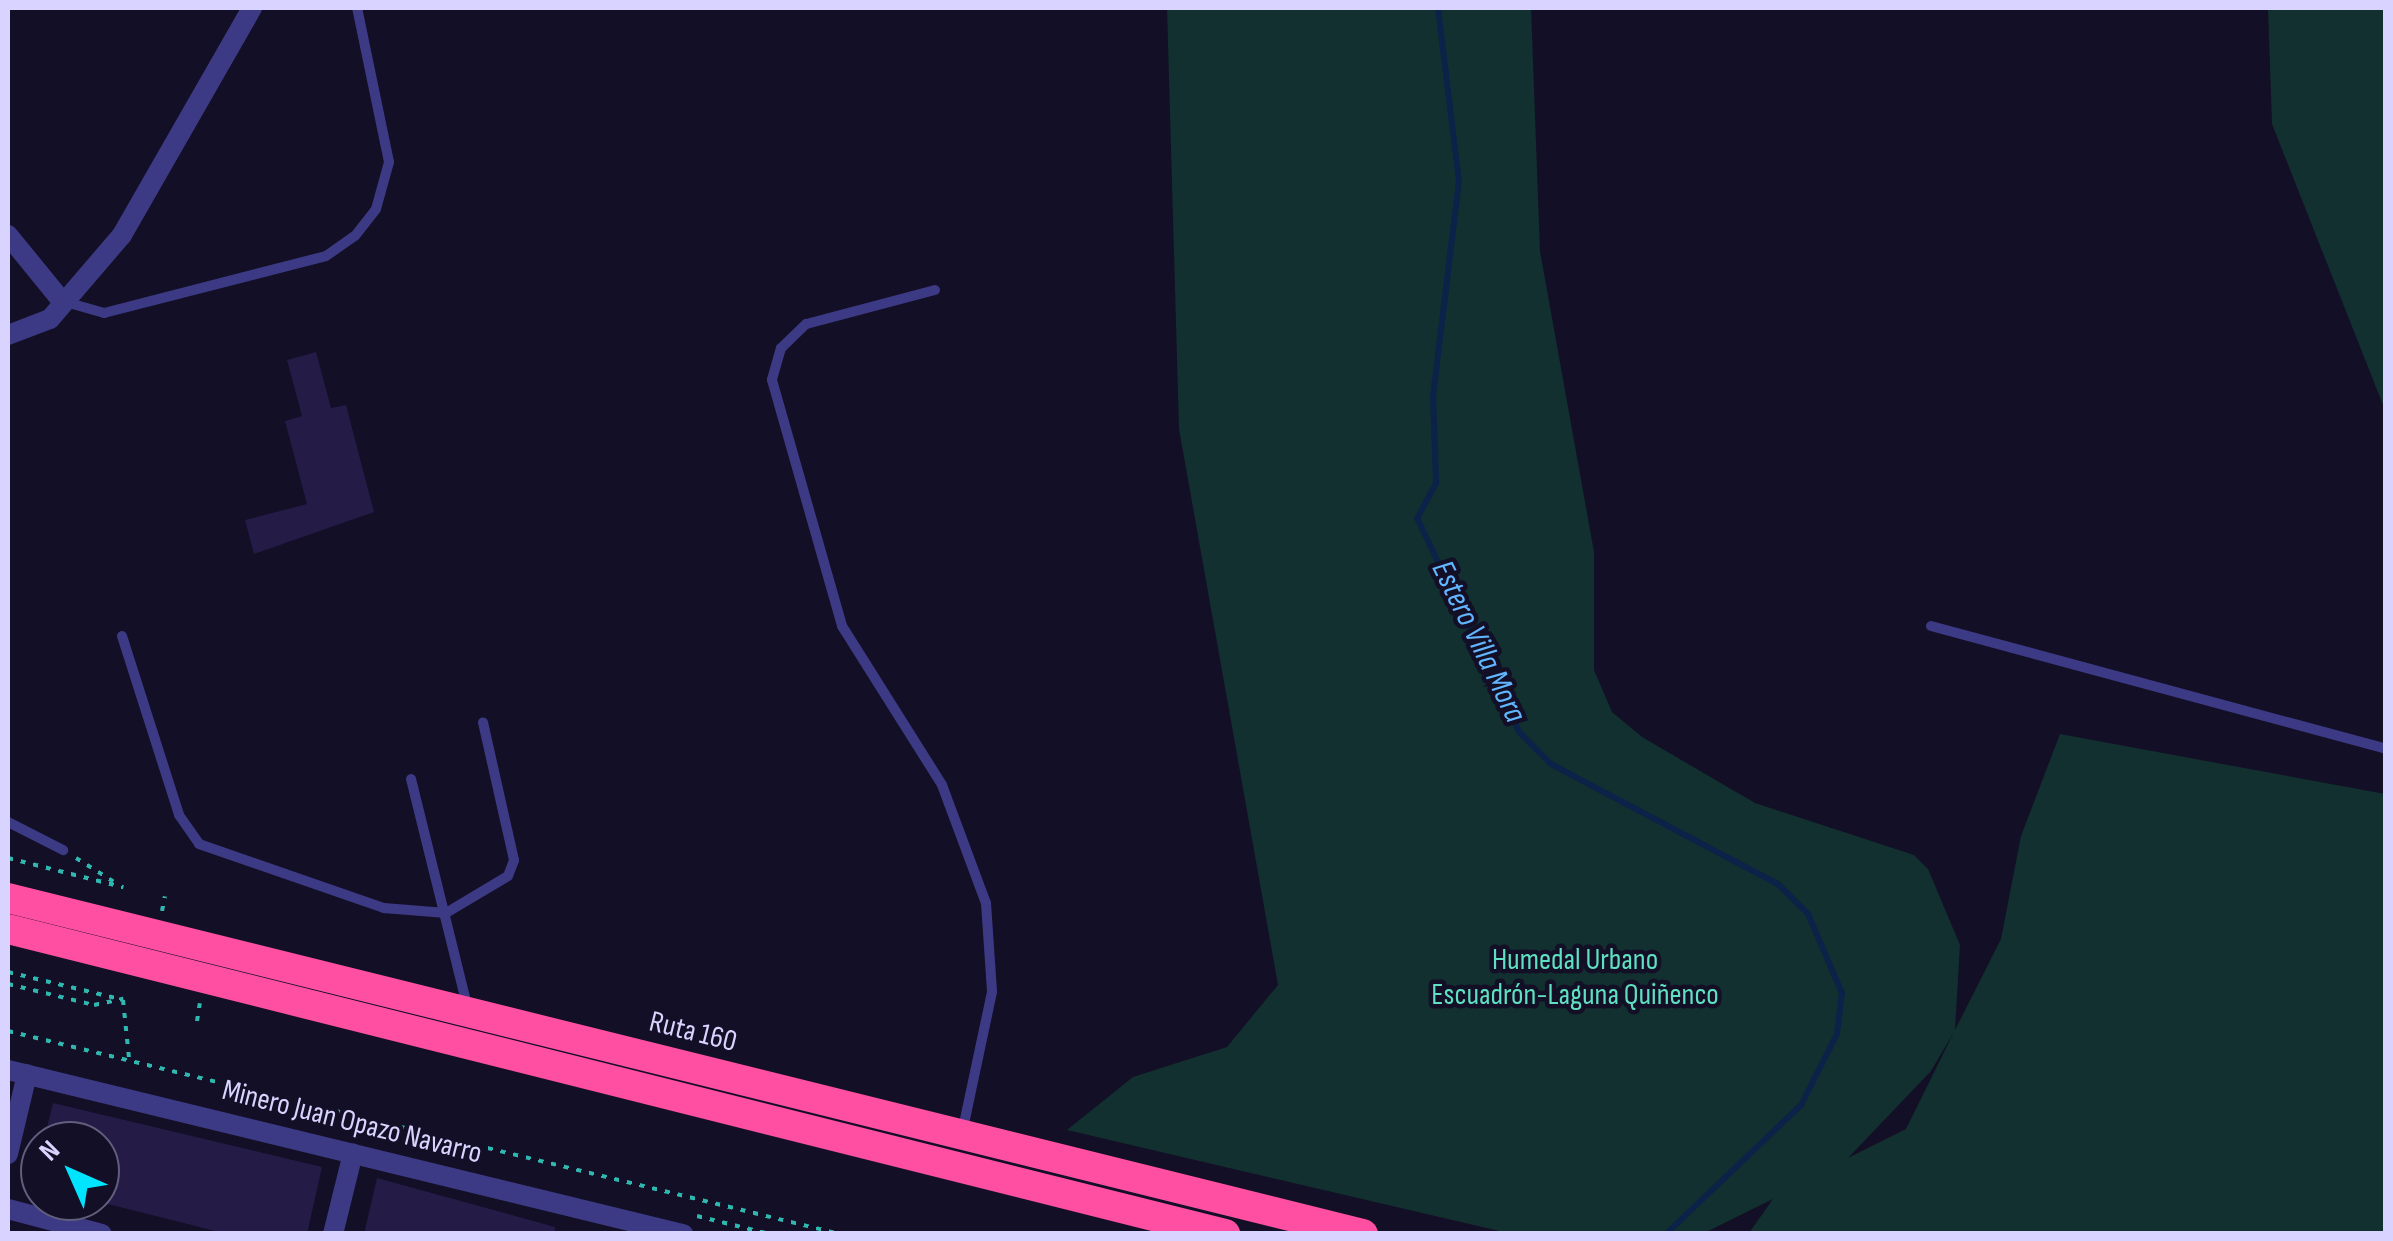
<!DOCTYPE html>
<html>
<head>
<meta charset="utf-8">
<style>
	body { margin:0 }
	#map { position:relative; width:2393px; height:1241px; overflow:hidden; background:#130f26; font-family:"Sofia Sans Condensed",sans-serif }
	div>[style] { position:absolute }
	.green>* { inset:0; background:#12302f }
	.stream>* { height:6px; margin:-3px; padding:0 3px; transform-origin:3px; border-radius:3px; background:#0c2248 }
	.building>* { inset:0; background:#241b47 }
	.path>* { height:4px; margin-top:-2px; transform-origin:0; background:repeating-linear-gradient(90deg,#2fb8b0 0 5px,transparent 0 13px) }
	.lane>* { height:10px; margin:-5px; padding:0 5px; transform-origin:5px; border-radius:5px; background:#3d3a85 }
	.street>* { height:20px; margin:-10px; padding:0 10px; transform-origin:10px; border-radius:10px; background:#3d3a85 }
	.highway>* { height:30px; margin:-15px; padding:0 15px; transform-origin:15px; border-radius:15px; background:#ff4fa3 }
	span { translate:-50% -50%; white-space:nowrap; text-align:center; line-height:1.15; -webkit-text-stroke:9px #130f26; paint-order:stroke }
	.park-label { font-size:30px; color:#5fe0c0 }
	.street-label { font-size:30px; color:#d9d4ff }
	.water-label { font-size:32px; color:#62b6ff; font-style:italic }
	.frame { position:absolute; inset:0; border:10px solid #d9d4ff; pointer-events:none }
	.north { position:absolute; left:20px; top:1121px; width:100px; height:100px; box-sizing:border-box; background:#130f26; border:2px solid #625e7d; border-radius:50%; rotate:315deg; font-size:28px; font-weight:700; line-height:40px; text-align:center; color:#d9d4ff }
	.north::after { content:''; display:block; margin:auto; width:35px; height:45px; background:#00e5ff; clip-path:polygon(50% 0,100% 100%,50% 72%,0 100%) }
</style>
</head>
<body>
<div id="map">
	<div class="green">
		<i style="clip-path:polygon(evenodd,1167px 8px,1531px 8px,1540px 251px,1594px 552px,1594px 670px,1612px 712px,1642px 737px,1755px 803px,1914px 855px,1928px 869px,1960px 945px,1955px 1030px,2001px 939px,2021px 836px,2060px 734px,2385px 794px,2385px 1233px,1749px 1233px,1773px 1199px,1704px 1233px,1508px 1233px,1067px 1130px,1133px 1077px,1227px 1047px,1278px 985px,1179px 429px,1167px 8px,1954px 1032px,1906px 1129px,1848px 1158px,1931px 1071px,1954px 1032px)"></i>
		<i style="clip-path:polygon(2268px 8px,2385px 8px,2385px 410px,2272px 124px)"></i>
	</div>
	<div class="stream">
		<i style="left:1438px;top:8px;width:174px;rotate:83.1deg"></i>
		<i style="left:1459px;top:181px;width:216px;rotate:96.9deg"></i>
		<i style="left:1433px;top:395px;width:88px;rotate:88deg"></i>
		<i style="left:1436px;top:483px;width:40px;rotate:118deg"></i>
		<i style="left:1417px;top:518px;width:237px;rotate:64.5deg"></i>
		<i style="left:1519px;top:732px;width:45px;rotate:45deg"></i>
		<i style="left:1551px;top:764px;width:257px;rotate:27.9deg"></i>
		<i style="left:1778px;top:884px;width:42px;rotate:45deg"></i>
		<i style="left:1808px;top:914px;width:86px;rotate:66.7deg"></i>
		<i style="left:1842px;top:993px;width:41px;rotate:97deg"></i>
		<i style="left:1837px;top:1034px;width:80px;rotate:116.9deg"></i>
		<i style="left:1801px;top:1105px;width:187px;rotate:136.3deg"></i>
	</div>
	<div class="building">
		<i style="clip-path:polygon(316px 352px,331px 408px,346px 405px,374px 512px,254px 554px,245px 520px,307px 504px,285px 421px,302px 416px,287px 360px)"></i>
		<i style="clip-path:polygon(53px 1103px,322px 1167px,307px 1234px,227px 1234px,100px 1202px,100px 1141px,46px 1132px)"></i>
		<i style="clip-path:polygon(377px 1178px,555px 1227px,555px 1234px,364px 1234px)"></i>
	</div>
	<div class="path">
		<i style="left:8px;top:858px;width:119px;rotate:14.2deg"></i>
		<i style="left:76px;top:858px;width:51px;rotate:32.1deg"></i>
		<i style="left:162px;top:911px;width:15px;rotate:-79deg"></i>
		<i style="left:8px;top:972px;width:115px;rotate:13.6deg"></i>
		<i style="left:8px;top:984px;width:89px;rotate:13.7deg"></i>
		<i style="left:94px;top:1005px;width:30px;rotate:-12deg"></i>
		<i style="left:123px;top:1000px;width:58px;rotate:84.1deg"></i>
		<i style="left:197px;top:1021px;width:18px;rotate:-81deg"></i>
		<i style="left:8px;top:1031px;width:856px;rotate:13.71deg"></i>
		<i style="left:697px;top:1216px;width:75px;rotate:13.9deg"></i>
	</div>
	<div class="lane">
		<i style="left:935px;top:290px;width:133px;rotate:165.2deg"></i>
		<i style="left:806px;top:324px;width:35px;rotate:136deg"></i>
		<i style="left:781px;top:348px;width:33px;rotate:106deg"></i>
		<i style="left:772px;top:380px;width:256px;rotate:74.1deg"></i>
		<i style="left:842px;top:626px;width:188px;rotate:57.8deg"></i>
		<i style="left:942px;top:785px;width:126px;rotate:69.6deg"></i>
		<i style="left:986px;top:903px;width:89px;rotate:86.1deg"></i>
		<i style="left:992px;top:992px;width:144px;rotate:102deg"></i>
		<i style="left:62px;top:301px;width:44px;rotate:15.9deg"></i>
		<i style="left:104px;top:313px;width:229px;rotate:-14.4deg"></i>
		<i style="left:326px;top:256px;width:35px;rotate:-35deg"></i>
		<i style="left:355px;top:236px;width:34px;rotate:-52deg"></i>
		<i style="left:376px;top:209px;width:49px;rotate:-74.5deg"></i>
		<i style="left:389px;top:162px;width:157px;rotate:-101.7deg"></i>
		<i style="left:1931px;top:626px;width:471px;rotate:15.1deg"></i>
		<i style="left:122px;top:636px;width:188px;rotate:72.3deg"></i>
		<i style="left:179px;top:815px;width:35px;rotate:55deg"></i>
		<i style="left:199px;top:844px;width:196px;rotate:19.1deg"></i>
		<i style="left:384px;top:908px;width:62px;rotate:4.6deg"></i>
		<i style="left:446px;top:913px;width:72px;rotate:-30.8deg"></i>
		<i style="left:508px;top:876px;width:17px;rotate:-69deg"></i>
		<i style="left:514px;top:860px;width:141px;rotate:-102.7deg"></i>
		<i style="left:411px;top:779px;width:234px;rotate:76.1deg"></i>
		<i style="left:8px;top:822px;width:62px;rotate:27deg"></i>
	</div>
	<div class="street">
		<i style="left:8px;top:235px;width:84px;rotate:50.8deg"></i>
		<i style="left:8px;top:335px;width:45px;rotate:-20.9deg"></i>
		<i style="left:50px;top:319px;width:111px;rotate:-49.4deg"></i>
		<i style="left:122px;top:235px;width:262px;rotate:-60.2deg"></i>
		<i style="left:8px;top:1070px;width:695px;rotate:13.66deg"></i>
		<i style="left:8px;top:1154px;width:82px;rotate:-76.6deg"></i>
		<i style="left:8px;top:1209px;width:97px;rotate:14.9deg"></i>
		<i style="left:333px;top:1234px;width:83px;rotate:-76.1deg"></i>
	</div>
	<div class="highway">
		<i style="left:8px;top:898px;width:1396px;rotate:13.93deg"></i>
		<i style="left:8px;top:929px;width:1255px;rotate:14.07deg"></i>
	</div>
	<div class="park-label">
		<span style="left:1575px;top:977px">Humedal Urbano<br>Escuadrón-Laguna Quiñenco</span>
	</div>
	<div class="street-label">
		<span style="left:693px;top:1032px;rotate:14deg">Ruta 160</span>
		<span style="left:352px;top:1122px;rotate:14deg">Minero Juan Opazo Navarro</span>
	</div>
	<div class="water-label">
		<span style="left:1478px;top:642px;rotate:64deg">Estero Villa Mora</span>
	</div>
	<div class="frame"></div>
	<div class="north">N</div>
</div>
</body>
</html>
